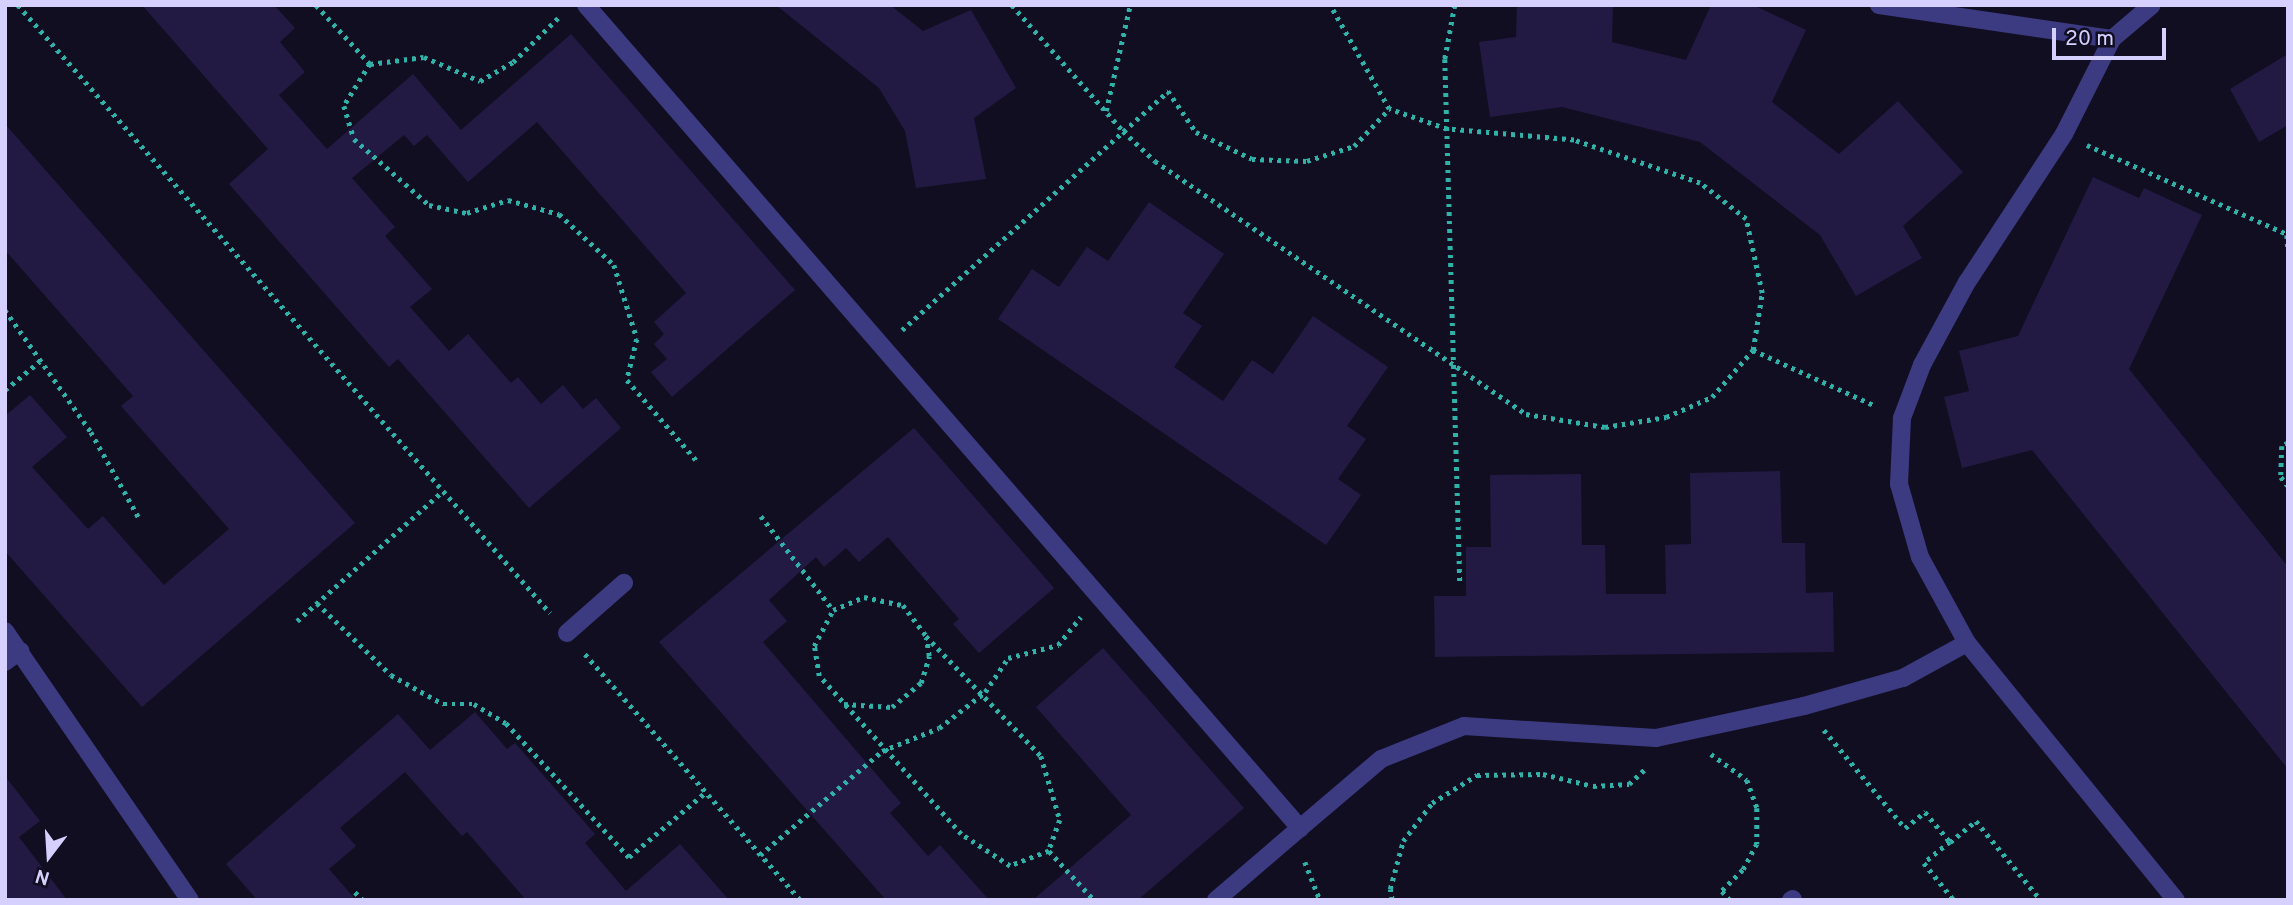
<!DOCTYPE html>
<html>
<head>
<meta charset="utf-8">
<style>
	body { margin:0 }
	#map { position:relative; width:2293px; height:905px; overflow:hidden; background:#110e22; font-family:Overpass,sans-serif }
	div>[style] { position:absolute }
	.building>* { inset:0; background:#221a43 }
	.path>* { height:4.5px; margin-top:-2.25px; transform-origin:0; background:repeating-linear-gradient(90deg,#30b2a9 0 3.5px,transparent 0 8.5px) }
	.minor>* { height:18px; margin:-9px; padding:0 9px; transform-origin:9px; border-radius:9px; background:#3c3a80 }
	span { translate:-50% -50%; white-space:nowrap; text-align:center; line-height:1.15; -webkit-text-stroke:5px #110e22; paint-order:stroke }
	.frame { position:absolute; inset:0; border:7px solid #d5d0fe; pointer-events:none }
	.north { position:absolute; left:14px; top:821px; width:70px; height:70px; -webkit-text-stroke:5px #110e22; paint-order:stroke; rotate:197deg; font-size:19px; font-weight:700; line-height:28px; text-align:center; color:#d5d0fe }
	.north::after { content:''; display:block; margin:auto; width:24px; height:32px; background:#d5d0fe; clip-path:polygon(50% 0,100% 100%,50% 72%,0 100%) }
	.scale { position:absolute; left:2052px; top:28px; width:114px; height:32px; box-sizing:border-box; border:4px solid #d5d0fe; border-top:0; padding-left:9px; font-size:21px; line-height:24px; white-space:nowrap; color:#d5d0fe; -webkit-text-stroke:5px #110e22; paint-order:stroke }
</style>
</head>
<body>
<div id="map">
	<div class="building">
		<i style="clip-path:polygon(142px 5px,274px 5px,295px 28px,280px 42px,305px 72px,279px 95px,327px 149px,413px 74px,461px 130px,571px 34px,795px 290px,672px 397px,651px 372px,667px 359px,654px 344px,664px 334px,654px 322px,686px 293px,537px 122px,468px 182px,427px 135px,414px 146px,404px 135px,352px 178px,395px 227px,385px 236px,432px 289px,410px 307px,449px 351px,468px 334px,511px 383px,518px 377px,541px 404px,563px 385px,583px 409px,596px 398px,621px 428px,529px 508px,398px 359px,389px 367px,229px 184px,268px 149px)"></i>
		<i style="clip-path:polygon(776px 5px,890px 5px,923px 31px,971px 10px,1016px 88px,974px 118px,986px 179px,916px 188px,905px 131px,879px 88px)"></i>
		<i style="clip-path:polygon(1517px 5px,1613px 5px,1612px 42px,1686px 60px,1711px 5px,1753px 5px,1806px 30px,1772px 102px,1839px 154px,1898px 101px,1963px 172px,1903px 226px,1922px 258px,1856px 296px,1820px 235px,1700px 142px,1562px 107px,1490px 117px,1479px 42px,1516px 37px)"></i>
		<i style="clip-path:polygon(2288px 54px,2288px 125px,2259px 142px,2230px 89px)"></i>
		<i style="clip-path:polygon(5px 124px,355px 523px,142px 707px,5px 551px,5px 416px,30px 395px,67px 437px,32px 467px,88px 529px,103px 516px,164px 585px,229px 529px,121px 406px,133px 396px,5px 250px)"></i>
		<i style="clip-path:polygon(2093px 177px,2139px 198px,2144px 188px,2202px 215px,2129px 369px,2288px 567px,2288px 769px,2032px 450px,1962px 468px,1944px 397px,1969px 391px,1959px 351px,2018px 336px)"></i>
		<i style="clip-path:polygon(1149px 202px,1224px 254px,1183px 313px,1202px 326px,1174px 367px,1223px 401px,1252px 360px,1273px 374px,1313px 316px,1388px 367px,1347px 426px,1366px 439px,1338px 479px,1361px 495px,1326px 545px,998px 319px,1032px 269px,1059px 287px,1087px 247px,1108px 261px)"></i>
		<i style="clip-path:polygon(914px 428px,1054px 588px,979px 653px,953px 624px,959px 619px,888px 537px,859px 562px,846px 548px,824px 567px,816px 557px,769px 600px,787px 621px,763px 642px,901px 803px,890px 813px,928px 856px,940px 845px,989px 900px,886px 900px,659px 642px)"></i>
		<i style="clip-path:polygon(1780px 471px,1782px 543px,1805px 543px,1806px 593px,1833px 592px,1834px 652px,1435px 657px,1434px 596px,1466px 596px,1466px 547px,1491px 547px,1490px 475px,1581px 474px,1582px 545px,1605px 545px,1606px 594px,1666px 594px,1665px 545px,1691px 544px,1690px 473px)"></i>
		<i style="clip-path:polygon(1103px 648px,1244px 808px,1138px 900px,1033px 900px,1131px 815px,1036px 707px)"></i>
		<i style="clip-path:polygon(475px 712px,507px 749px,515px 743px,595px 834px,585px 843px,626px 891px,680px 844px,729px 900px,526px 900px,467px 832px,462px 836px,405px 772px,340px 828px,356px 846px,329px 869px,356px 900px,257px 900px,226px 864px,398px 714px,430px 750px)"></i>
		<i style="clip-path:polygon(5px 776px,40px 821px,19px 837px,67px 900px,5px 900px)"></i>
	</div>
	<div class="path">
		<i style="left:18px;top:5px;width:808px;rotate:48.81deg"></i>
		<i style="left:316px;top:5px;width:80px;rotate:47.5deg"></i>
		<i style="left:370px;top:64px;width:54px;rotate:-7.4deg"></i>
		<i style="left:424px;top:57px;width:61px;rotate:23.2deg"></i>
		<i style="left:480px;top:81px;width:38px;rotate:-30deg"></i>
		<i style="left:513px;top:62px;width:66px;rotate:-44.4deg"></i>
		<i style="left:1012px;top:5px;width:168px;rotate:48.6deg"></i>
		<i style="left:1123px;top:131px;width:44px;rotate:43.2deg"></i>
		<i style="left:1155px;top:161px;width:449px;rotate:34.3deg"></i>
		<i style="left:1526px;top:414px;width:80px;rotate:9.3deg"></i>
		<i style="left:1605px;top:427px;width:62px;rotate:-9.3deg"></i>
		<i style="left:1666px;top:417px;width:50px;rotate:-23.5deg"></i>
		<i style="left:1712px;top:397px;width:62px;rotate:-48.9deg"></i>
		<i style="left:1753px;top:350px;width:58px;rotate:-81deg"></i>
		<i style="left:1762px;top:293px;width:76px;rotate:-102.2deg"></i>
		<i style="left:1746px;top:219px;width:58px;rotate:-142deg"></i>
		<i style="left:1700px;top:183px;width:133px;rotate:-161.2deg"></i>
		<i style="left:1574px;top:140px;width:127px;rotate:-175deg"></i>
		<i style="left:1447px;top:129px;width:61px;rotate:-161deg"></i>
		<i style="left:1389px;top:109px;width:120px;rotate:-119.6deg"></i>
		<i style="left:1455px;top:5px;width:55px;rotate:100.5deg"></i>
		<i style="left:1445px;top:59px;width:524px;rotate:88.36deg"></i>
		<i style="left:370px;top:64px;width:49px;rotate:121.8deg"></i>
		<i style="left:344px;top:106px;width:34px;rotate:73deg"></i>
		<i style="left:354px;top:139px;width:100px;rotate:41.3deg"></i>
		<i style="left:429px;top:205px;width:39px;rotate:12deg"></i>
		<i style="left:467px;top:213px;width:43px;rotate:-17.6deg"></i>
		<i style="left:508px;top:200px;width:53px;rotate:15.4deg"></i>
		<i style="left:559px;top:214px;width:75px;rotate:42.8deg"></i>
		<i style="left:614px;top:265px;width:77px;rotate:72.7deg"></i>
		<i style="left:637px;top:339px;width:42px;rotate:103.7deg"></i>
		<i style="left:627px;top:380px;width:107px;rotate:49.2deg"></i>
		<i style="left:1106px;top:111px;width:109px;rotate:-77.2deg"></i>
		<i style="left:2087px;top:145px;width:219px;rotate:24deg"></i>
		<i style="left:2287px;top:235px;width:16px;rotate:86deg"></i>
		<i style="left:5px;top:310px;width:149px;rotate:54.8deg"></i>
		<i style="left:91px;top:432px;width:98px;rotate:60.8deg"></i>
		<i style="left:902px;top:330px;width:358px;rotate:-41.9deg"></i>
		<i style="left:1168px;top:91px;width:50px;rotate:55.7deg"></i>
		<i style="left:1196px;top:132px;width:62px;rotate:25.7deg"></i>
		<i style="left:1252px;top:159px;width:55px;rotate:2.1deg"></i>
		<i style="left:1307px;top:161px;width:49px;rotate:-17.7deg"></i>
		<i style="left:1354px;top:146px;width:51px;rotate:-46.6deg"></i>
		<i style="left:1753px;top:350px;width:135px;rotate:24.5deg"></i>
		<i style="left:5px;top:390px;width:45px;rotate:-39.6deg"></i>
		<i style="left:2288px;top:443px;width:7px;rotate:153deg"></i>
		<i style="left:2282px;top:446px;width:31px;rotate:92deg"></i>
		<i style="left:2281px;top:477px;width:11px;rotate:52deg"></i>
		<i style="left:761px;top:516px;width:118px;rotate:52.5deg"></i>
		<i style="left:864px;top:597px;width:40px;rotate:12deg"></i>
		<i style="left:903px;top:605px;width:39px;rotate:53deg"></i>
		<i style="left:926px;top:636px;width:166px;rotate:46.2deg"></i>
		<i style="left:1041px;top:756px;width:67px;rotate:73.5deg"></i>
		<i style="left:1060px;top:820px;width:33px;rotate:110deg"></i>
		<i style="left:1049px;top:851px;width:42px;rotate:159deg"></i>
		<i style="left:1010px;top:866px;width:59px;rotate:-146.9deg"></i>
		<i style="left:961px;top:834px;width:212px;rotate:-131.9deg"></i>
		<i style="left:819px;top:676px;width:30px;rotate:-99deg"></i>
		<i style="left:814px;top:646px;width:41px;rotate:-62.2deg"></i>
		<i style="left:833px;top:610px;width:34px;rotate:-23deg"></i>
		<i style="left:317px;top:603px;width:103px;rotate:44.2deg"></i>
		<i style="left:391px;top:675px;width:60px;rotate:29.1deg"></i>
		<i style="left:443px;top:704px;width:31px"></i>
		<i style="left:474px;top:704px;width:37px;rotate:31deg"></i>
		<i style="left:506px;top:723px;width:182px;rotate:47.5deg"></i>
		<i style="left:629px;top:857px;width:101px;rotate:-40.2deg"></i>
		<i style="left:297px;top:621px;width:195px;rotate:-41.7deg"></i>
		<i style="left:585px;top:654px;width:327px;rotate:48.8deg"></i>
		<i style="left:844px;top:704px;width:48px;rotate:3.6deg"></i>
		<i style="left:892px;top:707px;width:38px;rotate:-40deg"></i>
		<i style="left:921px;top:683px;width:28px;rotate:-73deg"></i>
		<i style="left:929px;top:656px;width:18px;rotate:-99deg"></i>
		<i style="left:1824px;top:730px;width:127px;rotate:50.4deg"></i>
		<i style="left:1905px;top:828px;width:26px;rotate:-39deg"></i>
		<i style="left:1925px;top:812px;width:39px;rotate:50deg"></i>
		<i style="left:1950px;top:842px;width:33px;rotate:-39deg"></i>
		<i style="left:1976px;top:821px;width:102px;rotate:50.6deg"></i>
		<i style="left:1711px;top:754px;width:44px;rotate:35.8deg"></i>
		<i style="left:1747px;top:780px;width:30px;rotate:70deg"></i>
		<i style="left:1757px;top:808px;width:36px;rotate:90deg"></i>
		<i style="left:1757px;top:844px;width:30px;rotate:118deg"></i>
		<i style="left:1743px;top:870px;width:30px;rotate:135deg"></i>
		<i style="left:1722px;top:891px;width:12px;rotate:48deg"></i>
		<i style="left:1950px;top:842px;width:33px;rotate:141deg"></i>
		<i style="left:1924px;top:863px;width:48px;rotate:51deg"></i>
		<i style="left:1049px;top:851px;width:67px;rotate:47.4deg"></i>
		<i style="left:760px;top:855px;width:160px;rotate:-40.4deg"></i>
		<i style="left:882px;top:751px;width:61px;rotate:-22deg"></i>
		<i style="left:939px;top:728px;width:58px;rotate:-38deg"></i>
		<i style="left:985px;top:692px;width:41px;rotate:-55.9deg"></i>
		<i style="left:1008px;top:658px;width:52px;rotate:-14.6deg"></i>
		<i style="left:1058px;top:645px;width:36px;rotate:-51deg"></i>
		<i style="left:1305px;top:862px;width:41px;rotate:68.5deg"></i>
		<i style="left:355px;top:892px;width:11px;rotate:45deg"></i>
		<i style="left:1392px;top:900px;width:11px;rotate:-100deg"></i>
		<i style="left:1390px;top:889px;width:50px;rotate:-74.8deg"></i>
		<i style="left:1403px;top:841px;width:48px;rotate:-52.7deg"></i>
		<i style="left:1432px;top:803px;width:53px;rotate:-31.9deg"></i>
		<i style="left:1477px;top:775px;width:66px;rotate:-0.9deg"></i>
		<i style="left:1543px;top:774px;width:51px;rotate:13.5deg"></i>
		<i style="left:1593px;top:786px;width:36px;rotate:-3deg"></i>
		<i style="left:1629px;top:784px;width:25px;rotate:-43deg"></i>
	</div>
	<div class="minor">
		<i style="left:586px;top:5px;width:1090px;rotate:49.06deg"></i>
		<i style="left:1300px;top:828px;width:111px;rotate:139.4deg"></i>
		<i style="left:1879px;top:5px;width:235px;rotate:8.3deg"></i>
		<i style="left:2112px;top:39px;width:52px;rotate:-40.4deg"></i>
		<i style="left:2112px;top:39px;width:106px;rotate:116.8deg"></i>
		<i style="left:2064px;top:134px;width:177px;rotate:123.2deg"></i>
		<i style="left:1967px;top:282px;width:94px;rotate:118.5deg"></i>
		<i style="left:1922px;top:365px;width:57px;rotate:110.7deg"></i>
		<i style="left:1902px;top:418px;width:66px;rotate:92.6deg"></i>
		<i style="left:1899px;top:484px;width:76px;rotate:74deg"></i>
		<i style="left:1920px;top:557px;width:98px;rotate:61.3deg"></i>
		<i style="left:1967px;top:643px;width:331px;rotate:50.9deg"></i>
		<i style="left:5px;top:631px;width:326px;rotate:55.5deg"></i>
		<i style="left:567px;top:633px;width:76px;rotate:-41.3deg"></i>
		<i style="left:5px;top:662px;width:19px;rotate:-36deg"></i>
		<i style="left:1300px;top:828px;width:106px;rotate:-40.4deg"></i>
		<i style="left:1381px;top:759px;width:89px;rotate:-21.7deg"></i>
		<i style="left:1464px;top:726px;width:192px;rotate:3.6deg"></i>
		<i style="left:1656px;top:738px;width:151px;rotate:-12.2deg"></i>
		<i style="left:1804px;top:706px;width:103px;rotate:-15.8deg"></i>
		<i style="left:1903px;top:678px;width:73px;rotate:-28.7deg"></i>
		<i style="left:1791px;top:900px;width:2px;rotate:-27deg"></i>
	</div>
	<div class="frame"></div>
	<div class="north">N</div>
	<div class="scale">20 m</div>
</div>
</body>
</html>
